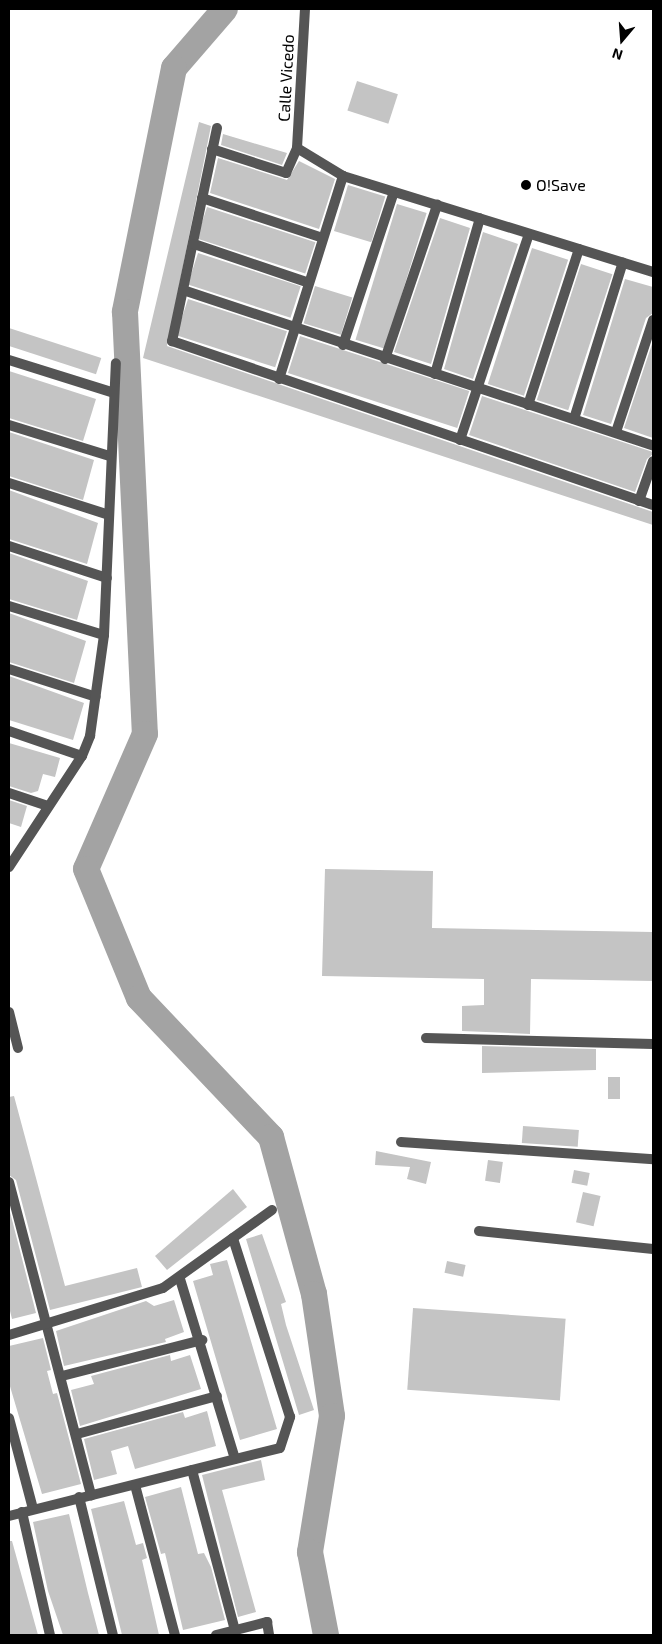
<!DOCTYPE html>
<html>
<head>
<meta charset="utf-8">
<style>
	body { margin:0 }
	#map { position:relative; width:662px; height:1644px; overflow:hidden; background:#fff; font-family:"Exo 2",sans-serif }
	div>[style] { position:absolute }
	.river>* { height:26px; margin:-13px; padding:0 13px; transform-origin:13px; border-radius:13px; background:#a3a3a3 }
	.building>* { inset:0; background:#c4c4c4; transform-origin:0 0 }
	.minor>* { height:10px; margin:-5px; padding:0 5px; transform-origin:5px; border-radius:5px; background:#555 }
	.tertiary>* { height:10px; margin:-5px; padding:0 5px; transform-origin:5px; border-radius:5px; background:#555 }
	.dots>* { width:14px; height:14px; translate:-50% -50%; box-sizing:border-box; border:2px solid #fff; border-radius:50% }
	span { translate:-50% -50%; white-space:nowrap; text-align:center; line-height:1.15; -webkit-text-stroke:5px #fff; paint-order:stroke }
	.street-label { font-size:16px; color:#000 }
	.poi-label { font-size:16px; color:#000 }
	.left { translate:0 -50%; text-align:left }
	.frame { position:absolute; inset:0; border:10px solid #000; pointer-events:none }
	.north { position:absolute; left:597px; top:15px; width:50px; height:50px; -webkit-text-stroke:4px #fff; paint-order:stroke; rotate:198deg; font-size:14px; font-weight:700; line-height:20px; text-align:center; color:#000 }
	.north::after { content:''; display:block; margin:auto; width:18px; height:22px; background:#000; clip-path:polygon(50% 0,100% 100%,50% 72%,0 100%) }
</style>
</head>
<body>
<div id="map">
	<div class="river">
		<i style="left:225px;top:9px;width:78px;rotate:130.8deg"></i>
		<i style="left:174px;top:68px;width:249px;rotate:101.4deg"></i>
		<i style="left:125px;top:312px;width:422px;rotate:87.3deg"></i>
		<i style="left:145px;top:734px;width:147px;rotate:113.6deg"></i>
		<i style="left:86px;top:869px;width:139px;rotate:67.7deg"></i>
		<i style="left:139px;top:998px;width:192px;rotate:46.5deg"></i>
		<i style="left:271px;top:1137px;width:163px;rotate:74.7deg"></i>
		<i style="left:314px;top:1294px;width:123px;rotate:81.6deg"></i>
		<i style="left:332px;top:1416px;width:138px;rotate:99.2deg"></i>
		<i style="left:310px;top:1552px;width:85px;rotate:79.1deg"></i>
	</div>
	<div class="building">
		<i style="left:357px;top:81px;width:43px;height:31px;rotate:18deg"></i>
		<i style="clip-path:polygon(199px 122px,211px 126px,167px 346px,653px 512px,653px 525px,143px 358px)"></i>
		<i style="clip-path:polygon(223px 134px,253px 143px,287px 153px,282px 165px,221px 145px)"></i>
		<i style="clip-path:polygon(218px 158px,287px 180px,299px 161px,335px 179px,319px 229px,210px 193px)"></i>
		<i style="left:348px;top:185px;width:39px;height:48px;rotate:17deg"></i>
		<i style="left:397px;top:204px;width:31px;height:142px;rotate:17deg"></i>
		<i style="left:207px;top:207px;width:114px;height:33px;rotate:18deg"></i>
		<i style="clip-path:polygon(440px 218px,470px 228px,431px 364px,394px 352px)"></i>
		<i style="clip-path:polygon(483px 232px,518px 244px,473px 379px,444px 369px)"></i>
		<i style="left:532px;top:248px;width:38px;height:143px;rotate:18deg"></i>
		<i style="left:198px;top:253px;width:108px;height:33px;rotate:18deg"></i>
		<i style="left:581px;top:264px;width:33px;height:143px;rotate:18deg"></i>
		<i style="clip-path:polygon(625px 279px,653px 287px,653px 313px,646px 318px,611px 424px,583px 415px)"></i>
		<i style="left:315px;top:286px;width:39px;height:39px;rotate:17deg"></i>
		<i style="left:188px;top:299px;width:104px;height:38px;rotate:18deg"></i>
		<i style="left:9px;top:328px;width:97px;height:17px;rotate:18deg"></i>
		<i style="left:300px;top:336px;width:178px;height:39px;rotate:18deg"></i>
		<i style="clip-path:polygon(653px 341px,653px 438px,624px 428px)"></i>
		<i style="clip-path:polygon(9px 371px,96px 399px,83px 441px,9px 418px)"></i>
		<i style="clip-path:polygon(482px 396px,653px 452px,653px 454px,647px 459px,635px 492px,469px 435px)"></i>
		<i style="clip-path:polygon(9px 432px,94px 460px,83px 500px,9px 476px)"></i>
		<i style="clip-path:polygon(9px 490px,98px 523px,87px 564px,9px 539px)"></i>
		<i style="clip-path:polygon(9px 553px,88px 581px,77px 620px,9px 599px)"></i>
		<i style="clip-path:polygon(9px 613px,86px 641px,74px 683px,9px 662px)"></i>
		<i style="clip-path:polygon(9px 676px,84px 703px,73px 740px,9px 720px)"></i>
		<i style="clip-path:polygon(9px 743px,60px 758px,55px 777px,43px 774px,38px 791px,31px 793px,9px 786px)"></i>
		<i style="clip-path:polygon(9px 800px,27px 806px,21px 827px,9px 823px)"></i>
		<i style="clip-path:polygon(325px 869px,433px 871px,432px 928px,653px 932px,653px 981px,531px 979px,530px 1034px,462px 1031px,462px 1006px,484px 1005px,484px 979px,322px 976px)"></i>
		<i style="clip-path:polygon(482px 1046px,596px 1049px,596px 1070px,482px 1073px)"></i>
		<i style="left:608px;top:1077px;width:12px;height:22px"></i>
		<i style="clip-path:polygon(14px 1096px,65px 1286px,137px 1268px,142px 1287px,50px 1310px,16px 1180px,9px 1175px,9px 1097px)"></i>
		<i style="left:523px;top:1126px;width:56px;height:17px;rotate:4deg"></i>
		<i style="clip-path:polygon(376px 1151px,431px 1162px,426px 1184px,407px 1179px,410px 1167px,375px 1165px)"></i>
		<i style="left:488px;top:1160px;width:15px;height:21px;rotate:8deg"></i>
		<i style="left:574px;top:1170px;width:16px;height:13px;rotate:11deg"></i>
		<i style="clip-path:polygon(233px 1189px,247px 1207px,167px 1270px,155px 1256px)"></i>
		<i style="left:583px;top:1192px;width:18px;height:31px;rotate:13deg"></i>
		<i style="clip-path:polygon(9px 1208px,36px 1313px,12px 1319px,9px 1307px)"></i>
		<i style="clip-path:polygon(262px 1234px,286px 1302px,281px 1304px,286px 1325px,314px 1410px,299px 1415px,246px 1239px)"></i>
		<i style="clip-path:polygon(227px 1260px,277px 1429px,240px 1440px,193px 1281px,213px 1275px,210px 1264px)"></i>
		<i style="left:447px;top:1261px;width:19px;height:12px;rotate:12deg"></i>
		<i style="clip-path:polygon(174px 1300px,184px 1332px,165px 1339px,166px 1342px,64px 1366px,56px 1331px,146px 1301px,154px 1306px)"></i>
		<i style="left:413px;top:1308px;width:153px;height:82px;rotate:4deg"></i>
		<i style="clip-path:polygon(43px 1338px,51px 1370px,47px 1371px,53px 1394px,57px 1393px,81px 1484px,42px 1494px,9px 1383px,9px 1346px)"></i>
		<i style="clip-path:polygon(170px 1355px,171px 1361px,190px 1355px,201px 1389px,80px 1426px,71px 1390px,94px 1384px,91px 1376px)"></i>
		<i style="clip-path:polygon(207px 1411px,216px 1446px,135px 1469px,128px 1446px,111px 1451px,117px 1474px,94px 1480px,84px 1439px,183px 1412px,185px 1418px)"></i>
		<i style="clip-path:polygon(261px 1460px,265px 1480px,222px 1490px,256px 1612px,238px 1617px,202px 1475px)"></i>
		<i style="clip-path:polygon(181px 1487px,198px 1554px,204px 1553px,211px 1567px,225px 1620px,183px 1630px,165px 1553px,161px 1554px,145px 1497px)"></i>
		<i style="clip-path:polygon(124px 1501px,136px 1545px,143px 1543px,147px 1558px,142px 1560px,159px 1635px,122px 1635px,91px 1509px)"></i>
		<i style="clip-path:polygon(69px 1514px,88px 1593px,99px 1635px,63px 1635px,48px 1591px,33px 1522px)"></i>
		<i style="clip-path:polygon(9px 1541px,12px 1541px,38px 1635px,9px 1635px)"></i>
	</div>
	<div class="minor">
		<i style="left:217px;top:128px;width:218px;rotate:101.9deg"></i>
		<i style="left:172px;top:341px;width:508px;rotate:18.83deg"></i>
		<i style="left:212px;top:149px;width:78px;rotate:18deg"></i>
		<i style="left:286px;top:173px;width:27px;rotate:-66deg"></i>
		<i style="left:202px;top:198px;width:127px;rotate:18.3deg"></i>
		<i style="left:194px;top:244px;width:121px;rotate:18.7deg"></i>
		<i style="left:183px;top:290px;width:495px;rotate:18.3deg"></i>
		<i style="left:343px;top:345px;width:161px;rotate:-71.6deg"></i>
		<i style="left:385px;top:359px;width:163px;rotate:-71.3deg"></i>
		<i style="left:9px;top:360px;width:110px;rotate:17.4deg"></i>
		<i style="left:435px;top:374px;width:162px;rotate:-73.9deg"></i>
		<i style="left:279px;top:379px;width:213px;rotate:-72.5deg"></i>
		<i style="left:528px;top:405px;width:164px;rotate:-71.9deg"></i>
		<i style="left:574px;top:419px;width:164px;rotate:-72.7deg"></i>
		<i style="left:9px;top:425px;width:106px;rotate:17.1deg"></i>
		<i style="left:616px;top:432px;width:118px;rotate:-71.7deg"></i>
		<i style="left:460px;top:440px;width:217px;rotate:-71.5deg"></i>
		<i style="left:9px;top:483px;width:105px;rotate:17.7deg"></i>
		<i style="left:639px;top:501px;width:42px;rotate:-70.7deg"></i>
		<i style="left:9px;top:546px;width:103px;rotate:18.1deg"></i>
		<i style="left:9px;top:606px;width:99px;rotate:17deg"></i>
		<i style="left:9px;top:669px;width:91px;rotate:17.8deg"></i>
		<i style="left:9px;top:731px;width:77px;rotate:18.9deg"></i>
		<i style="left:9px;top:793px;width:41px;rotate:18.4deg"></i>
		<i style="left:9px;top:867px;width:133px;rotate:-56.7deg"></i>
		<i style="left:82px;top:756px;width:22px;rotate:-68deg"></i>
		<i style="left:90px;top:736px;width:102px;rotate:-82.1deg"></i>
		<i style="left:104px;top:635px;width:272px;rotate:-87.5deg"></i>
		<i style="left:9px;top:1012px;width:37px;rotate:76deg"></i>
		<i style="left:426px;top:1038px;width:227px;rotate:1.5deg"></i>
		<i style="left:401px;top:1142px;width:253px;rotate:3.9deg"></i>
		<i style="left:9px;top:1182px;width:324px;rotate:75.3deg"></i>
		<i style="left:479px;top:1231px;width:175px;rotate:5.9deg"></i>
		<i style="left:180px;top:1279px;width:188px;rotate:73deg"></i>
		<i style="left:9px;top:1335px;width:161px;rotate:-17deg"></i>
		<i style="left:163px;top:1288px;width:134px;rotate:-35.6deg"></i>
		<i style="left:62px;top:1376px;width:145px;rotate:-14.4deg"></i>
		<i style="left:9px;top:1418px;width:94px;rotate:75.2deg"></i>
		<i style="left:77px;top:1434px;width:145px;rotate:-15.2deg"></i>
		<i style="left:192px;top:1470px;width:167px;rotate:75deg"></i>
		<i style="left:135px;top:1485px;width:155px;rotate:75.1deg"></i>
		<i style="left:79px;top:1497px;width:142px;rotate:76.2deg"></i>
		<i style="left:22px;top:1512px;width:126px;rotate:77.2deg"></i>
		<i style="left:9px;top:1516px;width:279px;rotate:-14.1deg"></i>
		<i style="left:280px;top:1448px;width:33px;rotate:-72deg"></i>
		<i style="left:290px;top:1417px;width:188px;rotate:-107.7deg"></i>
		<i style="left:216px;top:1635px;width:53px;rotate:-14.3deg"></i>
		<i style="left:267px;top:1622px;width:13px;rotate:81deg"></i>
	</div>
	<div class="tertiary">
		<i style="left:305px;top:9px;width:139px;rotate:93.3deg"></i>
		<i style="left:297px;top:148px;width:54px;rotate:31.3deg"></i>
		<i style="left:343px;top:176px;width:325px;rotate:17.2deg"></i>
	</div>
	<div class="dots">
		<i style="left:526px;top:185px;background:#000"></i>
	</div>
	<div class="street-label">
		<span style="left:286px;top:78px;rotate:-87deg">Calle Vicedo</span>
	</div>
	<div class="poi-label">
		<span class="left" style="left:536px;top:185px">O!Save</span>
	</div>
	<div class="frame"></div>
	<div class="north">N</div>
</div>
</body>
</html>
